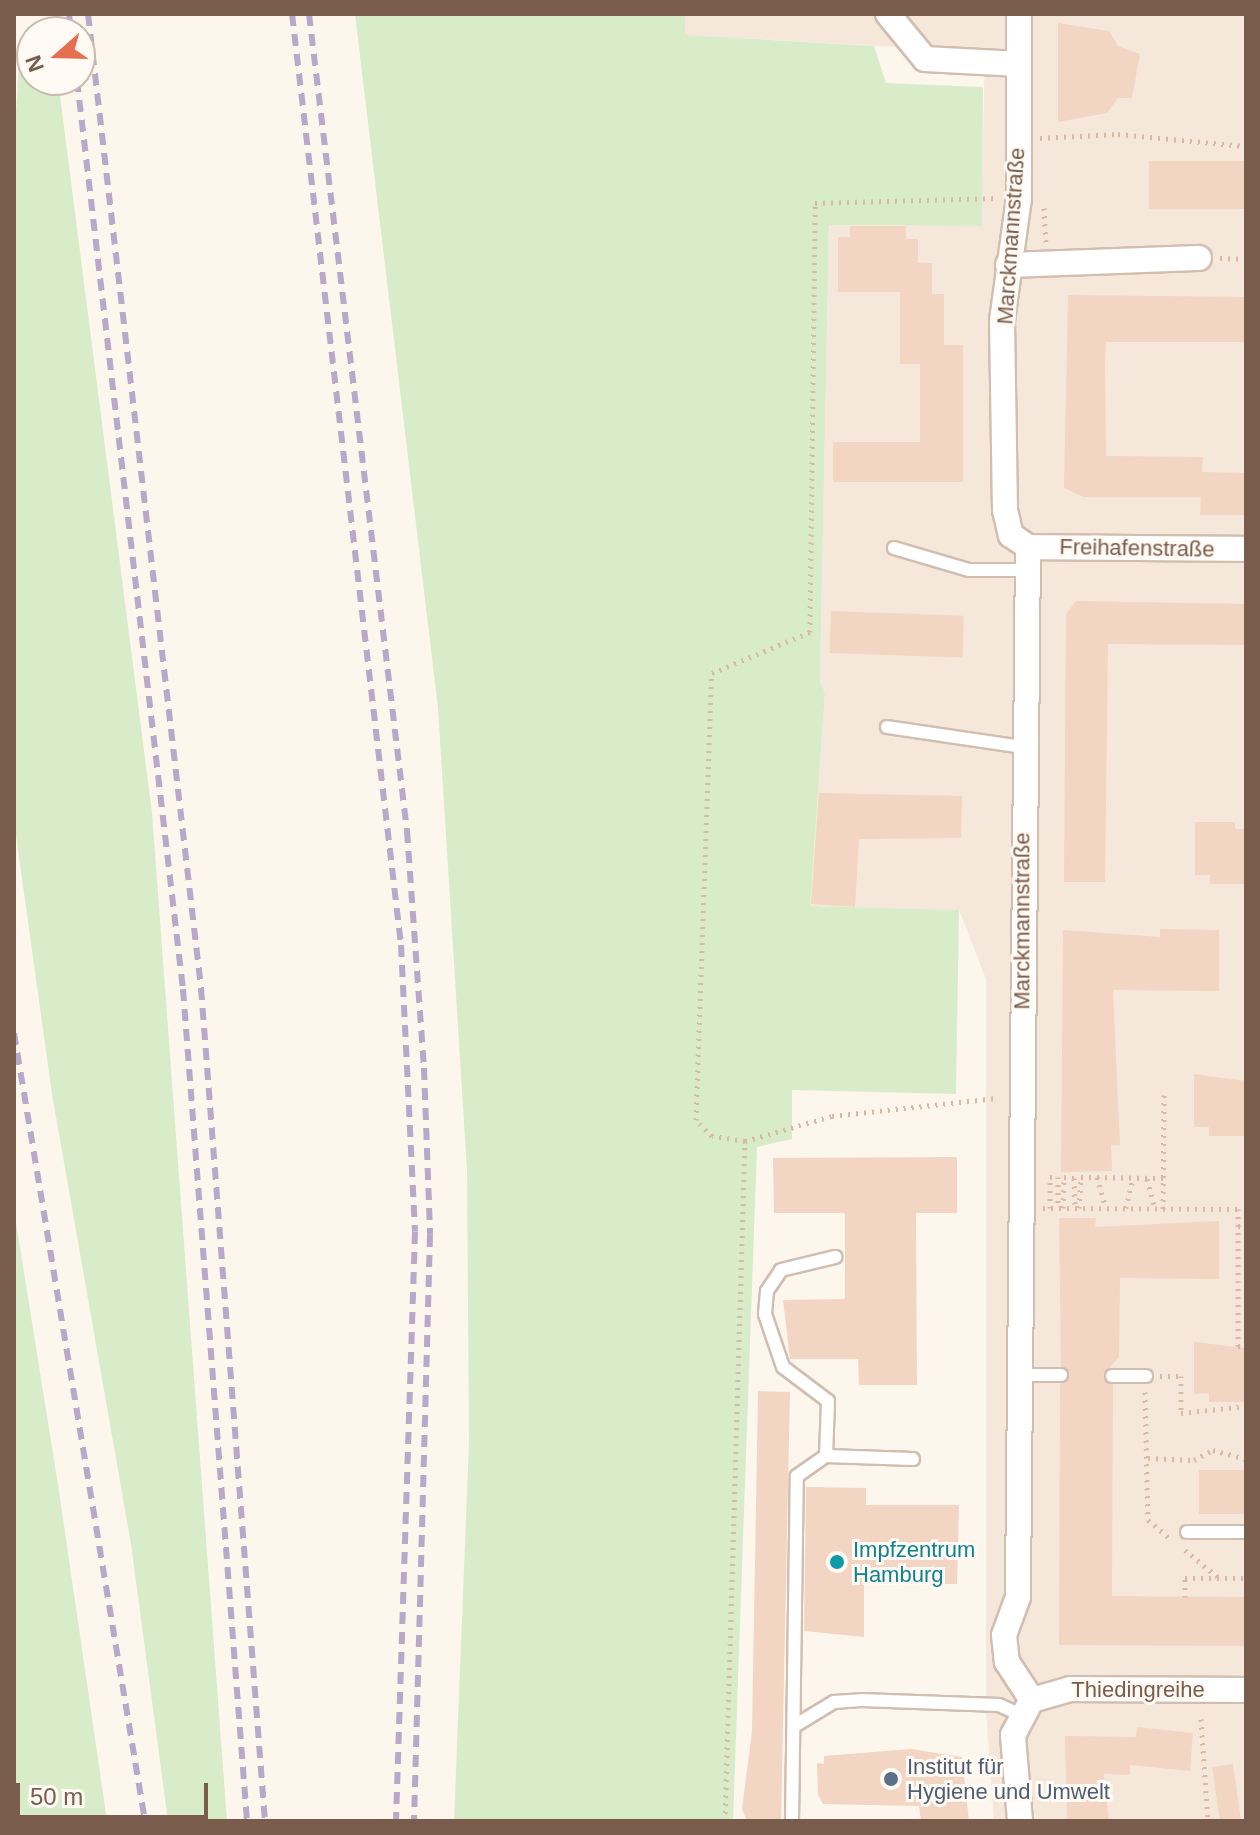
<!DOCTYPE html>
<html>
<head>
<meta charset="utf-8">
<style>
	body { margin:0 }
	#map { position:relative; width:1260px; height:1835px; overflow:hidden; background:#fdf6ec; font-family:Helvetica,sans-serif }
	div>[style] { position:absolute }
	.residential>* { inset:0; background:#f5e8da }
	.green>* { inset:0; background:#d8ecc9 }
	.building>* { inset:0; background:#f3d5c3; transform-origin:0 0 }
	.path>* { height:5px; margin-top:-2.5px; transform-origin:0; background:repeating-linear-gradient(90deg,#d9b8a5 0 2px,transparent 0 8px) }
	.roads { filter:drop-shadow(2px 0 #d1beb0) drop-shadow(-2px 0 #d1beb0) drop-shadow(0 2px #d1beb0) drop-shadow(0 -2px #d1beb0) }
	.service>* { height:12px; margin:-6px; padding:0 6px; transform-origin:6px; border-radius:6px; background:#fff }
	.minor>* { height:24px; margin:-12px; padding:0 12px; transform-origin:12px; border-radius:12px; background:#fff }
	.rail>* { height:6px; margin-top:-3px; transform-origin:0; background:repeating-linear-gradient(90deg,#b9a8c9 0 12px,transparent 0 20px) }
	.dots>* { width:22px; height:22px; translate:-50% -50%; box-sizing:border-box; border:4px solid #fffaf3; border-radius:50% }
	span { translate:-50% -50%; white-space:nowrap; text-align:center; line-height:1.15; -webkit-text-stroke:6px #fffaf3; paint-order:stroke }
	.street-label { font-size:22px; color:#7a5c4d }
	.culture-label { font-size:22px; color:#0d838f }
	.left { translate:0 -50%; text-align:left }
	.service-label { font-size:22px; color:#4e5e75 }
	.frame { position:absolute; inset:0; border:16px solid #7a5c4d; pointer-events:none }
	.north { position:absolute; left:16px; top:16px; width:80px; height:80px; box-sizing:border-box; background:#fffaf3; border:2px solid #cabbb1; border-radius:50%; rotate:250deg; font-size:22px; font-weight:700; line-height:32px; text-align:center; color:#7a5c4d }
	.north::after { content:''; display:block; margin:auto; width:28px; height:36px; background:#e76f51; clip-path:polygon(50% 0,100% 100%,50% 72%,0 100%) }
	.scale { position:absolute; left:16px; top:1783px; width:192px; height:36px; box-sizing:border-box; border:4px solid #7a5c4d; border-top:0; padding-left:10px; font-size:24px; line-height:28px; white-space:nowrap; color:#7a5c4d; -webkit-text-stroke:6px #fffaf3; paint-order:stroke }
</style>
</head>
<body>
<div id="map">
	<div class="residential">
		<i style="clip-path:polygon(686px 14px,1246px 14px,1246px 1821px,994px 1821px,986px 1711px,986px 979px,959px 910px,810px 906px,825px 693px,820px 682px,829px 225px,981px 226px,985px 52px,685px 35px)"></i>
	</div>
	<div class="green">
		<i style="clip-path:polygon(355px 14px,686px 14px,685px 35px,874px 46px,886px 83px,983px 87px,982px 226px,829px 225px,820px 682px,825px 693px,810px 906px,959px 910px,956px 1094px,792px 1090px,792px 1139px,757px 1147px,733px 1821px,454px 1821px,469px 1443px,467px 1170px,438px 708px)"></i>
		<i style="clip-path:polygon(32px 48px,32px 80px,58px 80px,152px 813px,227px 1821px,168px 1821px,131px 1544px,52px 1094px,14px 821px,14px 148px,19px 63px)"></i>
		<i style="clip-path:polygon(14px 1210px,59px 1491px,107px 1821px,14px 1821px)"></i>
	</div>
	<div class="building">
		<i style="clip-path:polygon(1058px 23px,1109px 31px,1118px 46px,1140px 54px,1132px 98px,1118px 98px,1107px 113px,1058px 122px)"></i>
		<i style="left:1149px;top:161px;width:97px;height:48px"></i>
		<i style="clip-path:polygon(850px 226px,906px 226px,906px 239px,918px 239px,918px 263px,932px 263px,932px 294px,944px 294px,944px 345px,963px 345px,963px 482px,833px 482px,833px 442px,920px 442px,920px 364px,900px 364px,900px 292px,838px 292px,838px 237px,850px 237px)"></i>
		<i style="clip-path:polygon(1068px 295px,1246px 297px,1246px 342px,1106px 342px,1105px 361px,1106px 456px,1203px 457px,1202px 472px,1246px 473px,1246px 515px,1200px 515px,1201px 497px,1084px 497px,1064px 488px)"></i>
		<i style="clip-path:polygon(1076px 601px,1246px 604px,1246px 645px,1108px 644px,1105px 882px,1064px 882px,1066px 614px)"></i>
		<i style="left:831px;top:611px;width:133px;height:42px;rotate:2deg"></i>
		<i style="clip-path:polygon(819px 793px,962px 796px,961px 838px,859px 839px,855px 907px,811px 904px)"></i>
		<i style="clip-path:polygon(1195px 822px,1235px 822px,1235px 829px,1246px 829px,1246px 884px,1210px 884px,1210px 875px,1195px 875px)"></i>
		<i style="clip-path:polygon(1160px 929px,1219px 930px,1219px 991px,1113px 990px,1120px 1145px,1111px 1145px,1112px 1171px,1061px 1172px,1063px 930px,1160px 937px)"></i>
		<i style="clip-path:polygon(1194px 1074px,1246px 1081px,1246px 1136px,1209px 1136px,1209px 1127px,1194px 1127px)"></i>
		<i style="clip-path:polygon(957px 1157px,957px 1213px,916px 1213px,917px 1385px,859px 1385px,858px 1359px,790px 1359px,783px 1300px,845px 1299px,845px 1213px,774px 1213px,773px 1158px)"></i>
		<i style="clip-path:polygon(1059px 1218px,1096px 1218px,1095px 1227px,1219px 1221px,1219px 1279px,1120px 1278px,1119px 1357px,1103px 1375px,1113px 1385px,1112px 1596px,1246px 1597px,1246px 1646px,1059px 1645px,1060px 1384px,1070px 1374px,1061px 1366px)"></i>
		<i style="clip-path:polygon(1194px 1342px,1246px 1348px,1246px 1402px,1209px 1402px,1209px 1393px,1194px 1394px)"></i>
		<i style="clip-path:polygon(758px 1391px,790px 1392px,781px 1821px,747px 1821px,742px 1809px,752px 1731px)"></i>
		<i style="left:1199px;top:1470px;width:47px;height:44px"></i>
		<i style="clip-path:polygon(806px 1487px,866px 1488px,866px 1505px,959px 1505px,957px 1584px,864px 1584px,864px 1637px,804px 1631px)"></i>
		<i style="clip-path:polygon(1137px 1727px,1193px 1733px,1190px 1771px,1130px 1765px,1130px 1775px,1104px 1774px,1109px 1821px,1067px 1821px,1065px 1736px,1136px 1737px)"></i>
		<i style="clip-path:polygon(911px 1749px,962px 1757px,969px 1821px,921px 1821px,919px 1806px,823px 1804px,818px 1795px,817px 1763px,824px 1764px,824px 1756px)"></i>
		<i style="left:1233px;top:1764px;width:55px;height:21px;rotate:82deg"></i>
	</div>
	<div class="path">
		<i style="left:1040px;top:138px;width:78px;rotate:-2.9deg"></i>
		<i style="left:1118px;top:134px;width:129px;rotate:5.4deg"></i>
		<i style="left:1044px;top:208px;width:34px;rotate:87deg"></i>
		<i style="left:1220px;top:258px;width:26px;rotate:2deg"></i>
		<i style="left:745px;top:1141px;width:33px;rotate:-171deg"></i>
		<i style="left:712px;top:1136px;width:23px;rotate:-135deg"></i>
		<i style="left:696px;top:1120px;width:447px;rotate:-88deg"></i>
		<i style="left:712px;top:673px;width:106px;rotate:-22.7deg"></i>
		<i style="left:810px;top:632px;width:429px;rotate:-89.3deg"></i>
		<i style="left:815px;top:203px;width:183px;rotate:-1.6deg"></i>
		<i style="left:1097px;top:1177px;width:32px;rotate:74deg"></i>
		<i style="left:1147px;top:1179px;width:31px;rotate:75deg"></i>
		<i style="left:1043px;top:1208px;width:195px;rotate:0.3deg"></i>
		<i style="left:1238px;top:1209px;width:72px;rotate:90deg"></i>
		<i style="left:1050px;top:1208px;width:31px;rotate:-90deg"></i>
		<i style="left:1050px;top:1177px;width:8px"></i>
		<i style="left:1058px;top:1177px;width:31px;rotate:90deg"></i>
		<i style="left:1063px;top:1208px;width:31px;rotate:-88deg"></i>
		<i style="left:1064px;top:1177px;width:10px;rotate:6deg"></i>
		<i style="left:1074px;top:1178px;width:30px;rotate:88deg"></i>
		<i style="left:1079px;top:1208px;width:31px;rotate:-86deg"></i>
		<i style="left:1081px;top:1177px;width:82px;rotate:0.7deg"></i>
		<i style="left:1126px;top:1208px;width:31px;rotate:-77deg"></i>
		<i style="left:1163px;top:1209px;width:114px;rotate:-89.5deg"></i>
		<i style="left:1238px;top:1226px;width:8px"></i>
		<i style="left:1246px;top:1281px;width:8px;rotate:180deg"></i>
		<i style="left:1238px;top:1281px;width:65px;rotate:90deg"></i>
		<i style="left:1238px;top:1346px;width:8px"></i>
		<i style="left:1160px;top:1376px;width:21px"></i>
		<i style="left:1181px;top:1376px;width:37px;rotate:90deg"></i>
		<i style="left:1181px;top:1413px;width:65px;rotate:-6.1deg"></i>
		<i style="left:1145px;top:1392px;width:128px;rotate:88.7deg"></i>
		<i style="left:1148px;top:1520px;width:30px;rotate:40deg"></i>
		<i style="left:1148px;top:1458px;width:46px;rotate:2.5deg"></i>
		<i style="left:1194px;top:1460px;width:21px;rotate:-28deg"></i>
		<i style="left:1213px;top:1450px;width:34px;rotate:15deg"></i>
		<i style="left:1185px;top:1550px;width:44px;rotate:39.5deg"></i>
		<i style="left:1185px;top:1597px;width:19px;rotate:-90deg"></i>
		<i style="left:1185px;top:1578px;width:61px"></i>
		<i style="left:1201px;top:1719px;width:102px;rotate:86.1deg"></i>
		<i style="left:725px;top:1821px;width:680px;rotate:-88.32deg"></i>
		<i style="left:745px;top:1141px;width:91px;rotate:-16deg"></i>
		<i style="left:832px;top:1116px;width:168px;rotate:-6.2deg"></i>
	</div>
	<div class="roads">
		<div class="service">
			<i style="left:894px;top:548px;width:78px;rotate:16.3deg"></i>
			<i style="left:969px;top:570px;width:56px"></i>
			<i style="left:887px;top:727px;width:137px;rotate:8.4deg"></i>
			<i style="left:1018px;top:1375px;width:43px"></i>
			<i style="left:1112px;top:1376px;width:34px"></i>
			<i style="left:826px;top:1456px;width:55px;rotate:-87.9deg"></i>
			<i style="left:828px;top:1401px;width:56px;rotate:-142.9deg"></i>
			<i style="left:783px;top:1367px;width:56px;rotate:-108.8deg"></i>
			<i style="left:765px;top:1314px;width:23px;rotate:-85deg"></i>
			<i style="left:767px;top:1291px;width:25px;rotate:-56deg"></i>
			<i style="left:781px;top:1270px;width:56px;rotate:-13.5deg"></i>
			<i style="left:1187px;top:1532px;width:59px"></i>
			<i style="left:796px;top:1725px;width:44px;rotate:-31.2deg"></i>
			<i style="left:834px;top:1702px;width:27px;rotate:-4deg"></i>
			<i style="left:861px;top:1700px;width:138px;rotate:2.1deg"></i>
			<i style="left:999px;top:1705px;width:22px;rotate:24deg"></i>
			<i style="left:792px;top:1821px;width:345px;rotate:-89.2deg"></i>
			<i style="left:797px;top:1476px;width:35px;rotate:-35deg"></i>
			<i style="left:826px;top:1456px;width:87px;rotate:2deg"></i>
		</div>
		<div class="minor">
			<i style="left:888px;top:14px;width:58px;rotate:50.6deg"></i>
			<i style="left:925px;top:59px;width:94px;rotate:3deg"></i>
			<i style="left:1019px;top:14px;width:184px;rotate:90deg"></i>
			<i style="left:1019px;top:198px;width:123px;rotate:97.9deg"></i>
			<i style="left:1002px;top:320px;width:190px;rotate:89.1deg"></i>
			<i style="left:1005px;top:510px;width:26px;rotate:77deg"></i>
			<i style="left:1011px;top:535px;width:21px;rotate:35deg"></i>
			<i style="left:1008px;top:265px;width:191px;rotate:-2.1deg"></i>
			<i style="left:1028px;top:547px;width:1050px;rotate:90.55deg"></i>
			<i style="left:1018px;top:1597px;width:40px;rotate:110.2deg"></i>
			<i style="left:1004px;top:1635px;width:27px;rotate:84deg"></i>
			<i style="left:1007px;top:1662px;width:45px;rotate:56.7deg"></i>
			<i style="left:1028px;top:547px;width:218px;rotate:0.5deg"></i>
			<i style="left:1020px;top:1821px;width:86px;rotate:-94.7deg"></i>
			<i style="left:1013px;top:1735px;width:40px;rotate:-62deg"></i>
			<i style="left:1032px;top:1700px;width:40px;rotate:-16deg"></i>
			<i style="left:1070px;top:1689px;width:176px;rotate:0.3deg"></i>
		</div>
	</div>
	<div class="rail">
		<i style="left:69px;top:14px;width:18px;rotate:84deg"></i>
		<i style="left:88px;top:14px;width:981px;rotate:83.38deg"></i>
		<i style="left:201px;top:988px;width:835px;rotate:85.61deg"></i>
		<i style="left:292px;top:14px;width:937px;rotate:83.32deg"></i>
		<i style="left:401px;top:945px;width:287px;rotate:87.2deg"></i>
		<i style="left:415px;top:1232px;width:589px;rotate:91.85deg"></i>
		<i style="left:309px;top:14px;width:823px;rotate:83.16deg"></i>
		<i style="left:407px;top:831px;width:238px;rotate:85.9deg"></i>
		<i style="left:424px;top:1068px;width:167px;rotate:87.9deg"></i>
		<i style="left:430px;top:1235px;width:586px;rotate:91.56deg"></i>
		<i style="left:77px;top:80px;width:915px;rotate:83.35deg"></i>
		<i style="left:183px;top:989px;width:834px;rotate:85.6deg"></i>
		<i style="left:14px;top:1033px;width:799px;rotate:80.56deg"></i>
	</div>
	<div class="dots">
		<i style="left:837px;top:1562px;background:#0f9aa8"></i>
		<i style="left:891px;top:1779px;background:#5c6f8a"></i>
	</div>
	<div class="street-label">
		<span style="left:1011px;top:236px;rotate:-86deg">Marckmannstraße</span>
		<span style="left:1137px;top:548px;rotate:1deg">Freihafenstraße</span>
		<span style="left:1022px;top:921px;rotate:-90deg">Marckmannstraße</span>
		<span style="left:1138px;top:1690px">Thiedingreihe</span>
	</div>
	<div class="culture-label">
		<span class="left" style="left:853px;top:1562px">Impfzentrum<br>Hamburg</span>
	</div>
	<div class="service-label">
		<span class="left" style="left:907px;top:1779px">Institut für<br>Hygiene und Umwelt</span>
	</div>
	<div class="frame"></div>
	<div class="north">N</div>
	<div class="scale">50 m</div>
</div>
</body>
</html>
